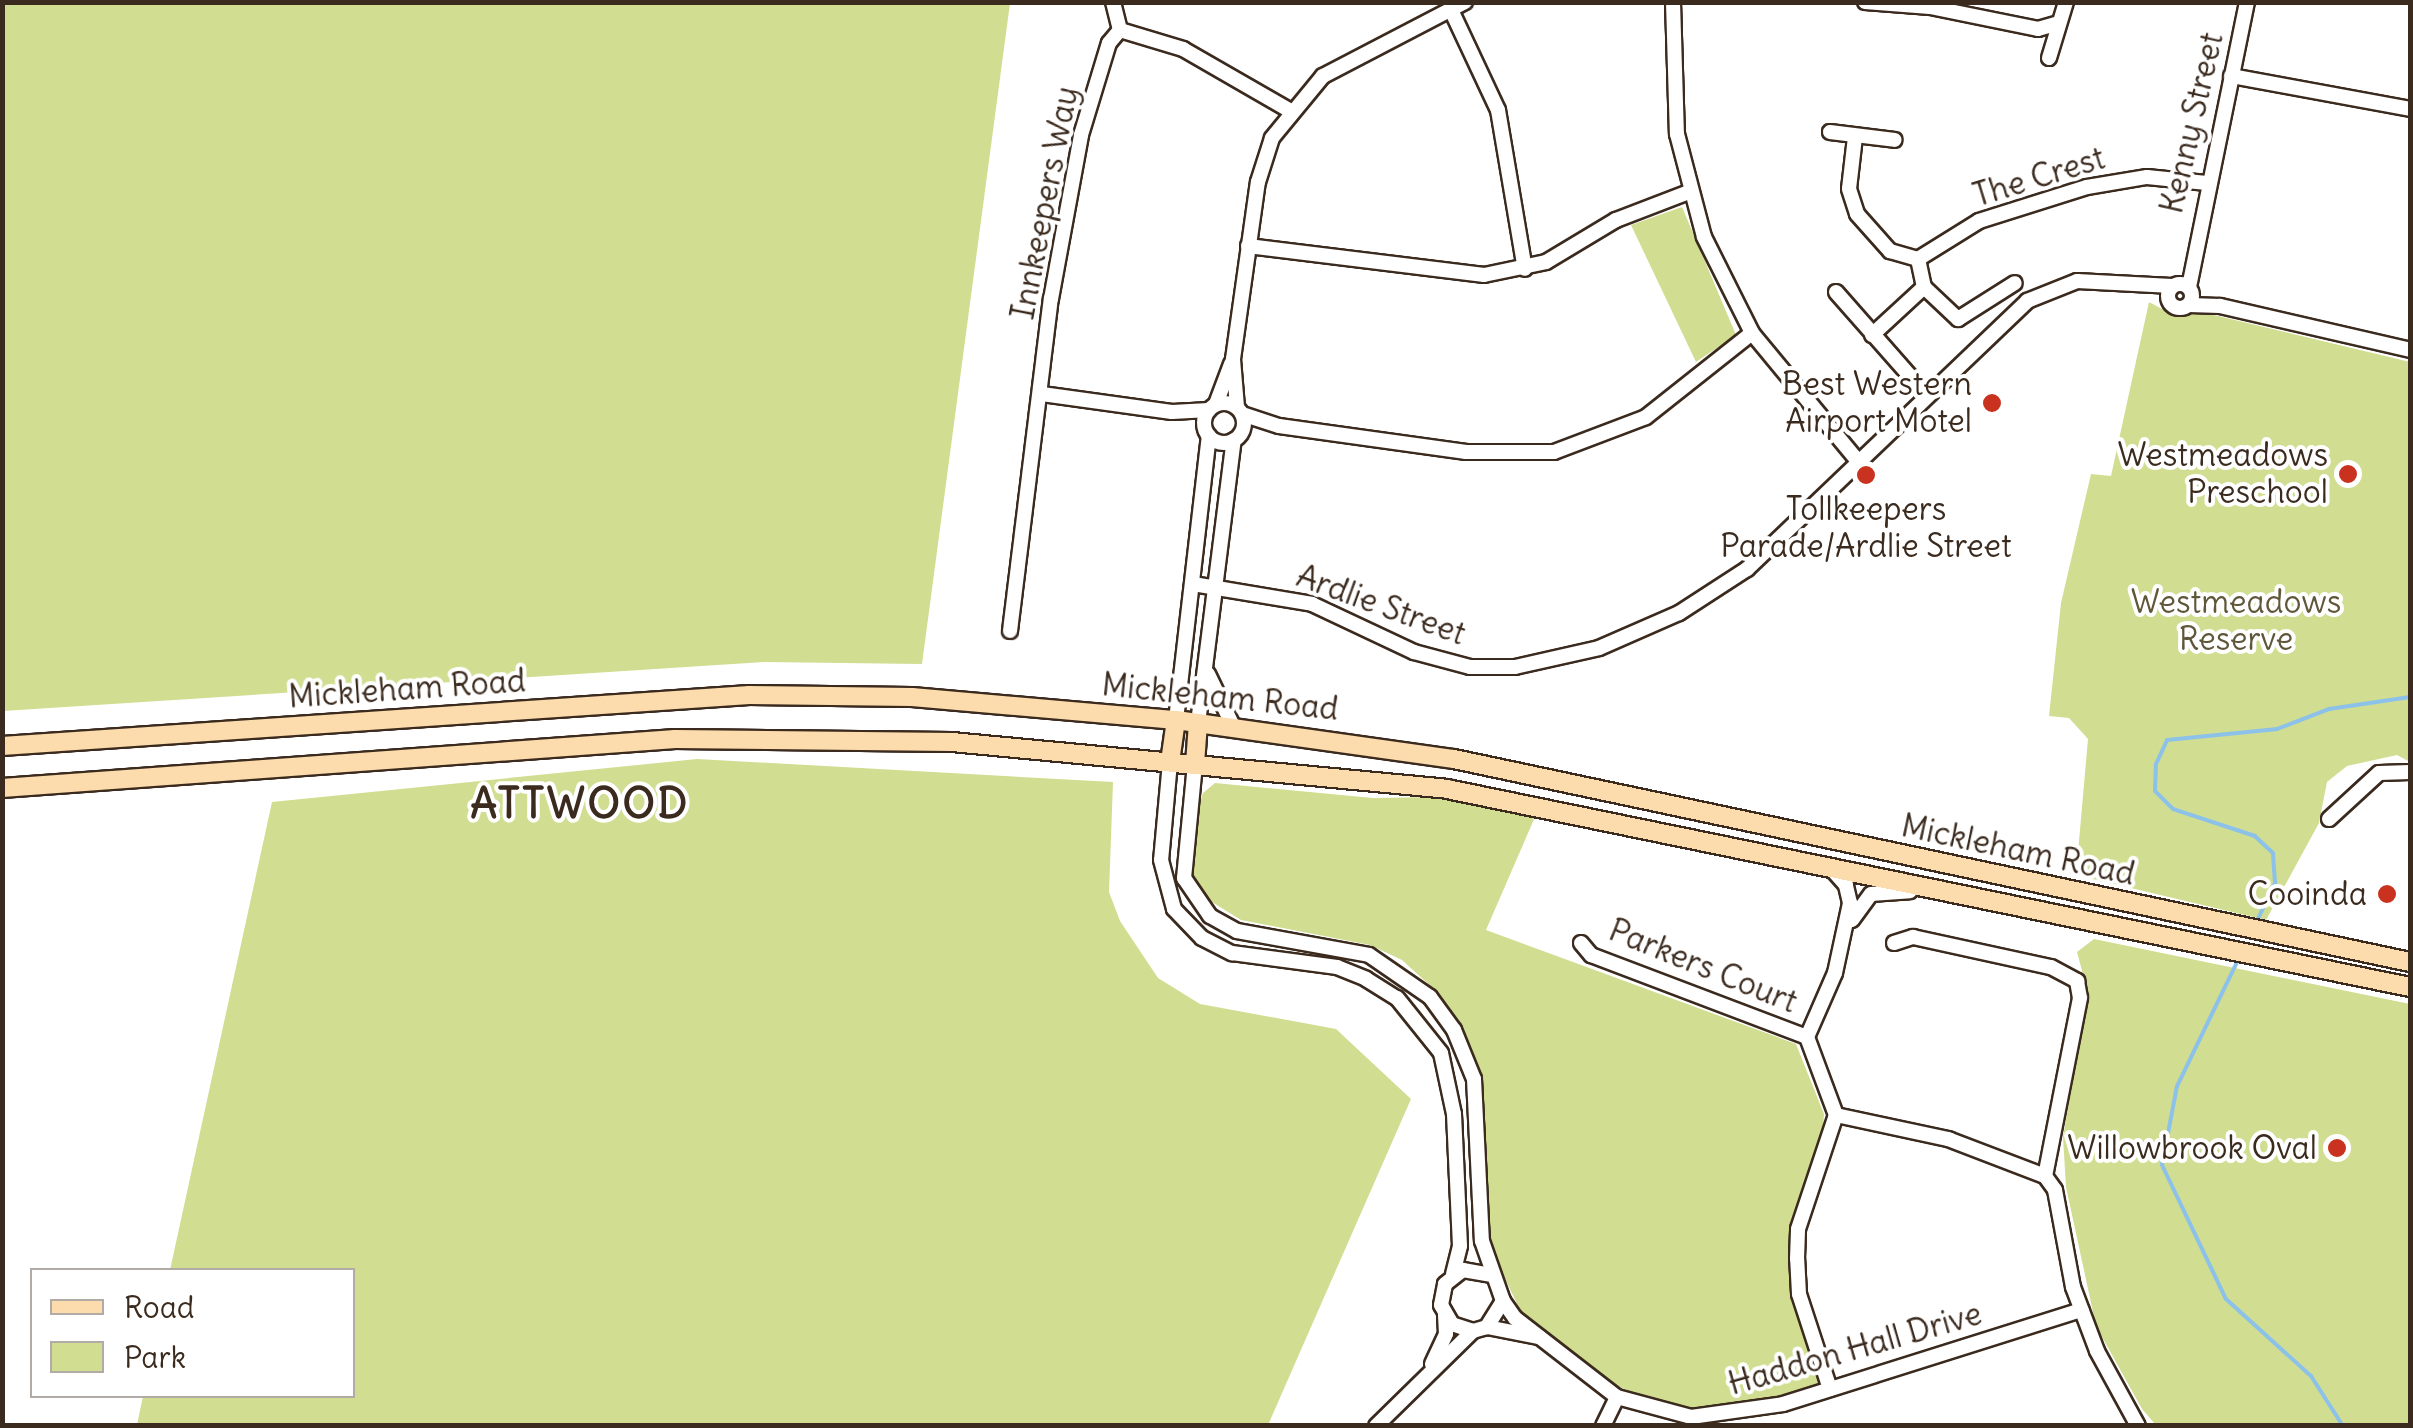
<!DOCTYPE html>
<html>
<head>
<meta charset="utf-8">
<style>
	body { margin:0 }
	#map { position:relative; width:2413px; height:1428px; overflow:hidden; background:#fff; font-family:Delius,sans-serif }
	div>[style] { position:absolute }
	.green>* { inset:0; background:#d1dd90 }
	.stream>* { height:4px; margin:-2px; padding:0 2px; transform-origin:2px; border-radius:2px; background:#8cc1ea }
	.roads { filter:drop-shadow(2px 0 #3b2a1e) drop-shadow(-2px 0 #3b2a1e) drop-shadow(0 2px #3b2a1e) drop-shadow(0 -2px #3b2a1e) }
	.minor>* { height:14px; margin:-7px; padding:0 7px; transform-origin:7px; border-radius:7px; background:#fff }
	.minor>.ring { margin:-7px; padding:0; box-sizing:content-box; background:none; border:14px solid #fff; border-radius:50% }
	.major>* { height:18px; margin:-9px; padding:0 9px; transform-origin:9px; border-radius:9px; background:#fcdcac }
	.dots>* { width:28px; height:28px; translate:-50% -50%; box-sizing:border-box; border:5px solid #fff; border-radius:50% }
	span { translate:-50% -50%; white-space:nowrap; text-align:center; line-height:1.15; -webkit-text-stroke:8px #fff; paint-order:stroke }
	.street-label { font-size:32px; color:#3b2a1e }
	.poi-label { font-size:32px; color:#3b2a1e }
	.right { translate:-100% -50%; text-align:right }
	.park-label { font-size:32px; color:#60573a }
	.district-label { font-size:42px; color:#3b2a1e; font-weight:700; letter-spacing:2.5px }
	.frame { position:absolute; inset:0; border:5px solid #3b2a1e; pointer-events:none }
	.legend { position:absolute; left:30px; top:1268px; width:325px; height:130px; box-sizing:border-box; background:#fff; border:2px solid #b1aaa5; margin:0; padding:12px 18px; list-style:none; font-size:30px; color:#3b2a1e }
	.legend li { display:flex; align-items:center; gap:20px; height:50px }
	.legend b { width:50px; border:2px solid #b1aaa5 }
</style>
</head>
<body>
<div id="map">
	<div class="green">
		<i style="clip-path:polygon(3px 2px,1010px 3px,922px 664px,764px 662px,3px 711px)"></i>
		<i style="clip-path:polygon(1682px 207px,1736px 335px,1696px 362px,1631px 225px)"></i>
		<i style="clip-path:polygon(2149px 302px,2173px 315px,2197px 311px,2410px 362px,2410px 762px,2397px 755px,2347px 766px,2327px 782px,2319px 823px,2266px 920px,2076px 875px,2088px 739px,2069px 718px,2049px 716px,2061px 603px,2091px 474px,2111px 476px)"></i>
		<i style="clip-path:polygon(697px 759px,1113px 782px,1109px 892px,1120px 921px,1158px 978px,1200px 1004px,1336px 1029px,1411px 1099px,1268px 1425px,137px 1425px,143px 1396px,352px 1396px,352px 1270px,170px 1270px,272px 802px)"></i>
		<i style="clip-path:polygon(1215px 783px,1373px 798px,1440px 797px,1535px 817px,1486px 930px,1796px 1044px,1824px 1114px,1822px 1143px,1791px 1224px,1791px 1297px,1821px 1384px,1776px 1398px,1691px 1411px,1647px 1400px,1593px 1374px,1521px 1312px,1486px 1239px,1482px 1116px,1460px 1028px,1436px 991px,1402px 960px,1370px 945px,1241px 920px,1199px 894px,1190px 873px,1194px 823px,1203px 793px)"></i>
		<i style="clip-path:polygon(2094px 939px,2410px 1004px,2410px 1425px,2156px 1425px,2142px 1409px,2096px 1326px,2066px 1187px,2063px 1137px,2088px 993px,2077px 952px)"></i>
	</div>
	<div class="stream">
		<i style="left:2255px;top:925px;width:47px;rotate:-64.5deg"></i>
		<i style="left:2275px;top:883px;width:30px;rotate:-94deg"></i>
		<i style="left:2273px;top:853px;width:25px;rotate:-137deg"></i>
		<i style="left:2255px;top:836px;width:86px;rotate:-161.8deg"></i>
		<i style="left:2173px;top:809px;width:25px;rotate:-135deg"></i>
		<i style="left:2155px;top:791px;width:27px;rotate:-88deg"></i>
		<i style="left:2156px;top:764px;width:26px;rotate:-65deg"></i>
		<i style="left:2167px;top:740px;width:111px;rotate:-5.7deg"></i>
		<i style="left:2277px;top:729px;width:56px;rotate:-21deg"></i>
		<i style="left:2329px;top:709px;width:82px;rotate:-8.4deg"></i>
		<i style="left:2238px;top:960px;width:140px;rotate:115.8deg"></i>
		<i style="left:2177px;top:1086px;width:80px;rotate:100.8deg"></i>
		<i style="left:2162px;top:1165px;width:148px;rotate:64.5deg"></i>
		<i style="left:2226px;top:1299px;width:115px;rotate:42.2deg"></i>
		<i style="left:2311px;top:1376px;width:59px;rotate:57.4deg"></i>
	</div>
	<div class="roads">
		<div class="minor">
			<i style="left:1113px;top:2px;width:29px;rotate:76deg"></i>
			<i style="left:1673px;top:2px;width:132px;rotate:88.3deg"></i>
			<i style="left:1677px;top:134px;width:106px;rotate:75.3deg"></i>
			<i style="left:1704px;top:237px;width:107px;rotate:63.4deg"></i>
			<i style="left:1752px;top:333px;width:173px;rotate:50.4deg"></i>
			<i style="left:1865px;top:2px;width:65px;rotate:4.4deg"></i>
			<i style="left:1930px;top:7px;width:110px;rotate:11.5deg"></i>
			<i style="left:2038px;top:29px;width:19px;rotate:-16deg"></i>
			<i style="left:1452px;top:12px;width:108px;rotate:64.9deg"></i>
			<i style="left:1498px;top:110px;width:161px;rotate:80.4deg"></i>
			<i style="left:1120px;top:30px;width:66px;rotate:16.8deg"></i>
			<i style="left:1183px;top:49px;width:122px;rotate:29.9deg"></i>
			<i style="left:2049px;top:58px;width:59px;rotate:-73.1deg"></i>
			<i style="left:2231px;top:76px;width:182px;rotate:10.4deg"></i>
			<i style="left:1830px;top:132px;width:65px;rotate:7deg"></i>
			<i style="left:1855px;top:137px;width:52px;rotate:96.6deg"></i>
			<i style="left:1849px;top:189px;width:26px;rotate:72deg"></i>
			<i style="left:1857px;top:214px;width:50px;rotate:48.3deg"></i>
			<i style="left:1890px;top:251px;width:29px;rotate:16deg"></i>
			<i style="left:1918px;top:259px;width:72px;rotate:-31.9deg"></i>
			<i style="left:1979px;top:221px;width:113px;rotate:-17.5deg"></i>
			<i style="left:2087px;top:187px;width:61px;rotate:-9.5deg"></i>
			<i style="left:2147px;top:177px;width:60px;rotate:5.7deg"></i>
			<i style="left:1248px;top:246px;width:238px;rotate:7deg"></i>
			<i style="left:1484px;top:275px;width:63px;rotate:-11.8deg"></i>
			<i style="left:1546px;top:262px;width:82px;rotate:-31deg"></i>
			<i style="left:1616px;top:220px;width:78px;rotate:-21deg"></i>
			<i style="left:1918px;top:259px;width:29px;rotate:78deg"></i>
			<i style="left:1924px;top:287px;width:47px;rotate:43.3deg"></i>
			<i style="left:1958px;top:319px;width:67px;rotate:-32.3deg"></i>
			<i class="ring" style="left:2168px;top:284px;width:10px;height:10px"></i>
			<i style="left:2189px;top:287px;width:291px;rotate:-78.5deg"></i>
			<i style="left:1836px;top:292px;width:112px;rotate:48.6deg"></i>
			<i style="left:2189px;top:305px;width:31px;rotate:2deg"></i>
			<i style="left:2220px;top:306px;width:195px;rotate:13deg"></i>
			<i style="left:1872px;top:335px;width:71px;rotate:-42.7deg"></i>
			<i style="left:1042px;top:394px;width:131px;rotate:7.9deg"></i>
			<i style="left:1172px;top:412px;width:37px;rotate:-3deg"></i>
			<i class="ring" style="left:1204px;top:403px;width:26px;height:26px"></i>
			<i style="left:1216px;top:404px;width:43px;rotate:-69.4deg"></i>
			<i style="left:1237px;top:407px;width:48px;rotate:-94.8deg"></i>
			<i style="left:1233px;top:359px;width:179px;rotate:-82deg"></i>
			<i style="left:1258px;top:182px;width:46px;rotate:-72.3deg"></i>
			<i style="left:1272px;top:138px;width:80px;rotate:-50.6deg"></i>
			<i style="left:1323px;top:76px;width:160px;rotate:-27.5deg"></i>
			<i style="left:1242px;top:414px;width:39px;rotate:18deg"></i>
			<i style="left:1279px;top:426px;width:189px;rotate:7.9deg"></i>
			<i style="left:1466px;top:452px;width:88px"></i>
			<i style="left:1554px;top:452px;width:98px;rotate:-20.8deg"></i>
			<i style="left:1646px;top:417px;width:135px;rotate:-38.4deg"></i>
			<i style="left:1193px;top:584px;width:121px;rotate:9.5deg"></i>
			<i style="left:1312px;top:604px;width:113px;rotate:25.2deg"></i>
			<i style="left:1414px;top:652px;width:58px;rotate:15deg"></i>
			<i style="left:1470px;top:667px;width:45px"></i>
			<i style="left:1515px;top:667px;width:86px;rotate:-12.7deg"></i>
			<i style="left:1599px;top:648px;width:87px;rotate:-23.6deg"></i>
			<i style="left:1679px;top:613px;width:81px;rotate:-32.9deg"></i>
			<i style="left:1747px;top:569px;width:388px;rotate:-43.7deg"></i>
			<i style="left:2027px;top:301px;width:54px;rotate:-21.8deg"></i>
			<i style="left:2077px;top:281px;width:95px;rotate:3deg"></i>
			<i style="left:1010px;top:631px;width:335px;rotate:-83deg"></i>
			<i style="left:1051px;top:299px;width:167px;rotate:-79.6deg"></i>
			<i style="left:1081px;top:135px;width:96px;rotate:-73.1deg"></i>
			<i style="left:1109px;top:43px;width:17px;rotate:-50deg"></i>
			<i style="left:1208px;top:674px;width:58px;rotate:64.3deg"></i>
			<i style="left:1176px;top:720px;width:286px;rotate:-83.4deg"></i>
			<i style="left:1198px;top:723px;width:285px;rotate:-82.8deg"></i>
			<i style="left:1170px;top:762px;width:98px;rotate:95.2deg"></i>
			<i style="left:1161px;top:860px;width:51px;rotate:75.1deg"></i>
			<i style="left:1174px;top:909px;width:40px;rotate:46deg"></i>
			<i style="left:1202px;top:938px;width:34px;rotate:27deg"></i>
			<i style="left:1232px;top:953px;width:106px;rotate:7.6deg"></i>
			<i style="left:1337px;top:967px;width:31px;rotate:22deg"></i>
			<i style="left:1366px;top:979px;width:36px;rotate:32deg"></i>
			<i style="left:1397px;top:998px;width:70px;rotate:51.3deg"></i>
			<i style="left:1441px;top:1053px;width:62px;rotate:78deg"></i>
			<i style="left:1454px;top:1114px;width:132px;rotate:87.4deg"></i>
			<i style="left:1460px;top:1246px;width:29px;rotate:104deg"></i>
			<i style="left:1195px;top:764px;width:115px;rotate:95.5deg"></i>
			<i style="left:1184px;top:878px;width:46px;rotate:55.6deg"></i>
			<i style="left:1210px;top:916px;width:31px;rotate:29deg"></i>
			<i style="left:1237px;top:931px;width:134px;rotate:10.3deg"></i>
			<i style="left:1369px;top:955px;width:74px;rotate:34.5deg"></i>
			<i style="left:1430px;top:997px;width:41px;rotate:54deg"></i>
			<i style="left:1454px;top:1030px;width:53px;rotate:67.8deg"></i>
			<i style="left:1474px;top:1079px;width:162px;rotate:87.2deg"></i>
			<i style="left:1482px;top:1241px;width:64px;rotate:70.7deg"></i>
			<i style="left:1503px;top:1301px;width:31px;rotate:122deg"></i>
			<i style="left:1487px;top:1327px;width:15px;rotate:164deg"></i>
			<i style="left:1473px;top:1331px;width:22px;rotate:-162deg"></i>
			<i style="left:1452px;top:1324px;width:22px;rotate:-120deg"></i>
			<i style="left:1441px;top:1305px;width:21px;rotate:-79deg"></i>
			<i style="left:1445px;top:1284px;width:23px;rotate:-38deg"></i>
			<i style="left:1463px;top:1270px;width:28px;rotate:10deg"></i>
			<i style="left:2329px;top:819px;width:68px;rotate:-42.6deg"></i>
			<i style="left:2379px;top:773px;width:31px;rotate:-2deg"></i>
			<i style="left:1852px;top:920px;width:32px;rotate:-54deg"></i>
			<i style="left:1871px;top:894px;width:39px;rotate:-4deg"></i>
			<i style="left:1581px;top:943px;width:16px;rotate:50deg"></i>
			<i style="left:1591px;top:955px;width:231px;rotate:20.8deg"></i>
			<i style="left:1894px;top:943px;width:20px;rotate:-18deg"></i>
			<i style="left:1913px;top:937px;width:141px;rotate:12.3deg"></i>
			<i style="left:2051px;top:967px;width:30px;rotate:28deg"></i>
			<i style="left:2077px;top:981px;width:17px;rotate:80deg"></i>
			<i style="left:2080px;top:998px;width:181px;rotate:101.1deg"></i>
			<i style="left:1836px;top:1115px;width:115px;rotate:12.1deg"></i>
			<i style="left:1948px;top:1139px;width:104px;rotate:20.9deg"></i>
			<i style="left:2045px;top:1176px;width:17px;rotate:54deg"></i>
			<i style="left:2055px;top:1190px;width:99px;rotate:79.5deg"></i>
			<i style="left:2073px;top:1287px;width:68px;rotate:69.4deg"></i>
			<i style="left:2097px;top:1351px;width:85px;rotate:61.3deg"></i>
			<i style="left:1503px;top:1301px;width:21px;rotate:55deg"></i>
			<i style="left:1515px;top:1318px;width:129px;rotate:37.8deg"></i>
			<i style="left:1617px;top:1397px;width:77px;rotate:15.1deg"></i>
			<i style="left:1691px;top:1417px;width:93px;rotate:-8deg"></i>
			<i style="left:1783px;top:1404px;width:313px;rotate:-17.5deg"></i>
			<i style="left:1487px;top:1327px;width:53px;rotate:10.9deg"></i>
			<i style="left:1432px;top:1364px;width:33px;rotate:-65deg"></i>
			<i style="left:1446px;top:1334px;width:19px;rotate:-93deg"></i>
			<i style="left:1830px;top:1389px;width:100px;rotate:-108.1deg"></i>
			<i style="left:1799px;top:1294px;width:35px;rotate:-93deg"></i>
			<i style="left:1797px;top:1259px;width:30px;rotate:-88deg"></i>
			<i style="left:1798px;top:1229px;width:120px;rotate:-71.6deg"></i>
			<i style="left:1836px;top:1115px;width:83px;rotate:-110.4deg"></i>
			<i style="left:1807px;top:1037px;width:70px;rotate:-66.4deg"></i>
			<i style="left:1835px;top:973px;width:72px;rotate:-77.9deg"></i>
			<i style="left:1850px;top:903px;width:18px;rotate:-103deg"></i>
			<i style="left:1846px;top:885px;width:24px;rotate:-132deg"></i>
			<i style="left:1376px;top:1426px;width:136px;rotate:-44.4deg"></i>
			<i style="left:1603px;top:1426px;width:32px;rotate:-64deg"></i>
		</div>
		<div class="major">
			<i style="left:2px;top:746px;width:749px;rotate:-3.91deg"></i>
			<i style="left:749px;top:695px;width:163px;rotate:0.7deg"></i>
			<i style="left:912px;top:697px;width:265px;rotate:5deg"></i>
			<i style="left:1176px;top:720px;width:281px;rotate:8deg"></i>
			<i style="left:1454px;top:759px;width:977px;rotate:11.99deg"></i>
			<i style="left:1170px;top:762px;width:42px;rotate:-81.9deg"></i>
			<i style="left:1195px;top:764px;width:41px;rotate:-85.8deg"></i>
			<i style="left:2px;top:788px;width:675px;rotate:-4.16deg"></i>
			<i style="left:675px;top:739px;width:277px;rotate:0.6deg"></i>
			<i style="left:952px;top:742px;width:497px;rotate:5.4deg"></i>
			<i style="left:1447px;top:789px;width:983px;rotate:11.62deg"></i>
		</div>
	</div>
	<div class="dots">
		<i style="left:1992px;top:403px;background:#c8321e"></i>
		<i style="left:2348px;top:474px;background:#c8321e"></i>
		<i style="left:1866px;top:475px;background:#c8321e"></i>
		<i style="left:2387px;top:894px;background:#c8321e"></i>
		<i style="left:2337px;top:1148px;background:#c8321e"></i>
	</div>
	<div class="street-label">
		<span style="left:2192px;top:123px;rotate:-77deg">Kenny Street</span>
		<span style="left:2039px;top:177px;rotate:-17deg">The Crest</span>
		<span style="left:1045px;top:203px;rotate:-79deg">Innkeepers Way</span>
		<span style="left:1381px;top:605px;rotate:20deg">Ardlie Street</span>
		<span style="left:407px;top:689px;rotate:-4deg">Mickleham Road</span>
		<span style="left:1220px;top:697px;rotate:6deg">Mickleham Road</span>
		<span style="left:2018px;top:850px;rotate:12deg">Mickleham Road</span>
		<span style="left:1703px;top:966px;rotate:22deg">Parkers Court</span>
		<span style="left:1855px;top:1349px;rotate:-16deg">Haddon Hall Drive</span>
	</div>
	<div class="poi-label">
		<span class="right" style="left:1972px;top:403px">Best Western<br>Airport Motel</span>
		<span class="right" style="left:2328px;top:474px">Westmeadows<br>Preschool</span>
		<span style="left:1866px;top:528px">Tollkeepers<br>Parade/Ardlie Street</span>
		<span class="right" style="left:2367px;top:894px">Cooinda</span>
		<span class="right" style="left:2317px;top:1148px">Willowbrook Oval</span>
	</div>
	<div class="park-label">
		<span style="left:2236px;top:621px">Westmeadows<br>Reserve</span>
	</div>
	<div class="district-label">
		<span style="left:580px;top:803px">ATTWOOD</span>
	</div>
	<div class="frame"></div>
	<ul class="legend">
	<li><b style="height:12px;background:#fcdcac"></b>Road</li>
	<li><b style="height:28px;background:#d1dd90"></b>Park</li>
	</ul>
</div>
</body>
</html>
